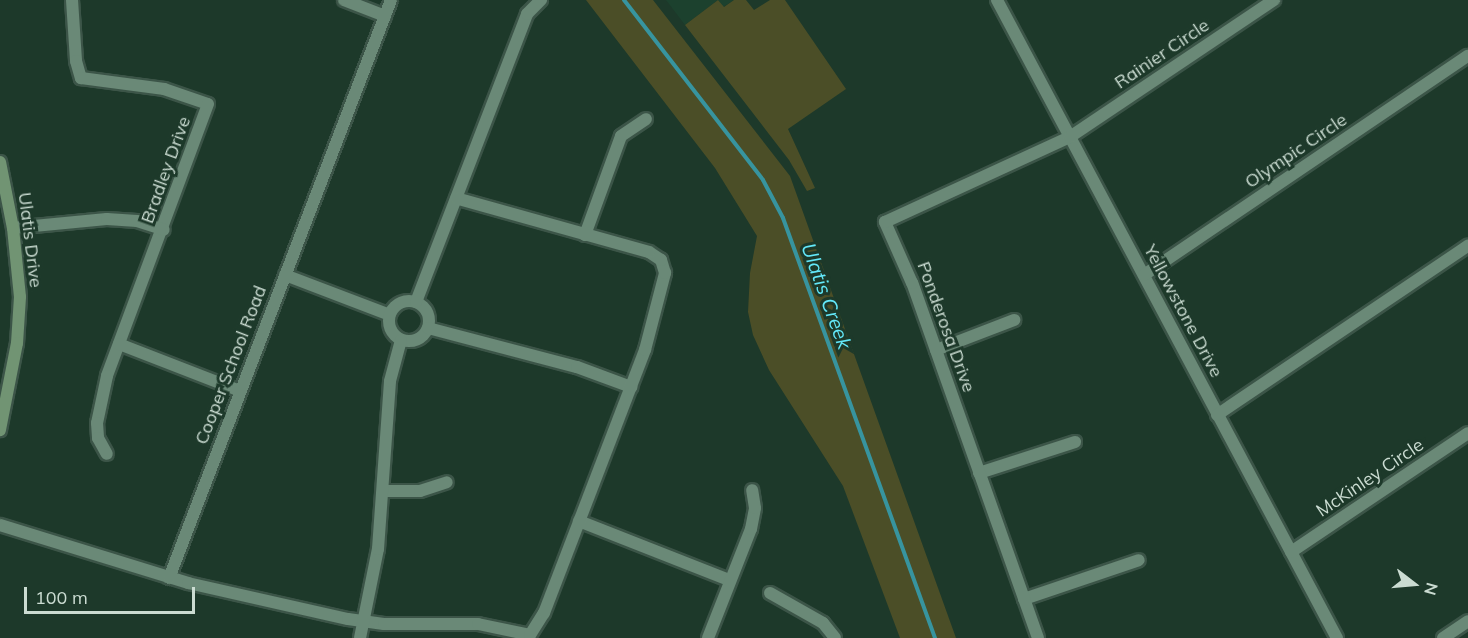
<!DOCTYPE html>
<html>
<head>
<meta charset="utf-8">
<style>
	body { margin:0 }
	#map { position:relative; width:1468px; height:638px; overflow:hidden; background:#1d392a; font-family:Mulish,sans-serif }
	div>[style] { position:absolute }
	.built>* { inset:0; background:#1c412e }
	.green>* { inset:0; background:#4b4e27 }
	.stream>* { height:4px; margin:-2px; padding:0 2px; transform-origin:2px; border-radius:2px; background:#37949f }
	.roads { filter:drop-shadow(2px 0 #3c5548) drop-shadow(-2px 0 #3c5548) drop-shadow(0 2px #3c5548) drop-shadow(0 -2px #3c5548) }
	.street>* { height:12px; margin:-6px; padding:0 6px; transform-origin:6px; border-radius:6px; background:#6a8977 }
	.street>.ring { margin:-6px; padding:0; box-sizing:content-box; background:none; border:12px solid #6a8977; border-radius:50% }
	.secondary>* { height:12px; margin:-6px; padding:0 6px; transform-origin:6px; border-radius:6px; background:#719473 }
	span { translate:-50% -50%; white-space:nowrap; text-align:center; line-height:1.15; -webkit-text-stroke:6px #1d392a; paint-order:stroke }
	.street-label { font-size:18px; color:#cbdcd2 }
	.water-label { font-size:20px; color:#63e8f9; font-style:italic }
	.north { position:absolute; left:1384px; top:554px; width:60px; height:60px; -webkit-text-stroke:4px #1d392a; paint-order:stroke; rotate:106deg; font-size:16px; font-weight:700; line-height:24px; text-align:center; color:#cbdcd2 }
	.north::after { content:''; display:block; margin:auto; width:21px; height:27px; background:#cbdcd2; clip-path:polygon(50% 0,100% 100%,50% 72%,0 100%) }
	.scale { position:absolute; left:24px; top:587px; width:171px; height:27px; box-sizing:border-box; border:3px solid #cbdcd2; border-top:0; padding-left:8px; font-size:18px; line-height:21px; white-space:nowrap; color:#cbdcd2; -webkit-text-stroke:4px #1d392a; paint-order:stroke }
</style>
</head>
<body>
<div id="map">
	<div class="built">
		<i style="clip-path:polygon(666px 0,734px 0,723px 7px,718px 0,685px 25px)"></i>
	</div>
	<div class="green">
		<i style="clip-path:polygon(586px 0,653px 0,790px 176px,956px 638px,900px 638px,843px 486px,769px 370px,753px 335px,748px 312px,750px 273px,757px 236px,715px 168px)"></i>
		<i style="clip-path:polygon(718px 0,724px 7px,734px 0,746px 0,754px 10px,770px 0,785px 0,846px 89px,788px 129px,815px 188px,807px 191px,789px 160px,685px 25px)"></i>
	</div>
	<div class="stream">
		<i style="left:624px;top:0;width:227px;rotate:52.3deg"></i>
		<i style="left:763px;top:180px;width:43px;rotate:62.2deg"></i>
		<i style="left:783px;top:218px;width:447px;rotate:70.1deg"></i>
	</div>
	<div class="roads">
		<div class="street">
			<i style="left:72px;top:0;width:61px;rotate:86.2deg"></i>
			<i style="left:76px;top:61px;width:18px;rotate:74deg"></i>
			<i style="left:81px;top:78px;width:84px;rotate:7.5deg"></i>
			<i style="left:164px;top:89px;width:46px;rotate:18.8deg"></i>
			<i style="left:208px;top:104px;width:290px;rotate:110.4deg"></i>
			<i style="left:107px;top:376px;width:48px;rotate:102deg"></i>
			<i style="left:97px;top:423px;width:15px;rotate:86deg"></i>
			<i style="left:98px;top:438px;width:18px;rotate:61deg"></i>
			<i style="left:344px;top:0;width:44px;rotate:21.3deg"></i>
			<i style="left:997px;top:0;width:723px;rotate:61.95deg"></i>
			<i style="left:13px;top:228px;width:94px;rotate:-5.5deg"></i>
			<i style="left:107px;top:219px;width:30px;rotate:4deg"></i>
			<i style="left:137px;top:221px;width:28px;rotate:18deg"></i>
			<i style="left:585px;top:235px;width:105px;rotate:-70deg"></i>
			<i style="left:621px;top:136px;width:30px;rotate:-34deg"></i>
			<i style="left:285px;top:275px;width:112px;rotate:20.9deg"></i>
			<i style="left:1144px;top:275px;width:391px;rotate:-34.1deg"></i>
			<i class="ring" style="left:389px;top:301px;width:28px;height:28px"></i>
			<i style="left:416px;top:302px;width:309px;rotate:-68.9deg"></i>
			<i style="left:527px;top:14px;width:20px;rotate:-45deg"></i>
			<i style="left:428px;top:328px;width:154px;rotate:14.7deg"></i>
			<i style="left:577px;top:367px;width:58px;rotate:20.3deg"></i>
			<i style="left:119px;top:344px;width:130px;rotate:21.2deg"></i>
			<i style="left:936px;top:350px;width:84px;rotate:-21deg"></i>
			<i style="left:1217px;top:415px;width:303px;rotate:-34deg"></i>
			<i style="left:979px;top:473px;width:101px;rotate:-17.9deg"></i>
			<i style="left:384px;top:491px;width:36px"></i>
			<i style="left:420px;top:491px;width:28px;rotate:-18deg"></i>
			<i style="left:579px;top:521px;width:161px;rotate:21.5deg"></i>
			<i style="left:0;top:525px;width:197px;rotate:17.1deg"></i>
			<i style="left:188px;top:583px;width:164px;rotate:12.7deg"></i>
			<i style="left:348px;top:619px;width:36px;rotate:8deg"></i>
			<i style="left:384px;top:624px;width:94px"></i>
			<i style="left:478px;top:624px;width:53px;rotate:11.9deg"></i>
			<i style="left:530px;top:635px;width:26px;rotate:-58deg"></i>
			<i style="left:544px;top:613px;width:282px;rotate:-69deg"></i>
			<i style="left:645px;top:350px;width:80px;rotate:-75.4deg"></i>
			<i style="left:665px;top:273px;width:14px;rotate:-107deg"></i>
			<i style="left:661px;top:260px;width:14px;rotate:-146deg"></i>
			<i style="left:649px;top:252px;width:200px;rotate:-164.4deg"></i>
			<i style="left:1291px;top:552px;width:213px;rotate:-33.9deg"></i>
			<i style="left:169px;top:578px;width:619px;rotate:-68.99deg"></i>
			<i style="left:770px;top:593px;width:61px;rotate:29.5deg"></i>
			<i style="left:823px;top:623px;width:19px;rotate:51deg"></i>
			<i style="left:1024px;top:599px;width:121px;rotate:-18.7deg"></i>
			<i style="left:360px;top:638px;width:91px;rotate:-78.6deg"></i>
			<i style="left:378px;top:549px;width:168px;rotate:-85.9deg"></i>
			<i style="left:390px;top:381px;width:42px;rotate:-75deg"></i>
			<i style="left:708px;top:638px;width:117px;rotate:-68.5deg"></i>
			<i style="left:751px;top:529px;width:21px;rotate:-79deg"></i>
			<i style="left:755px;top:508px;width:18px;rotate:-99deg"></i>
			<i style="left:1038px;top:638px;width:377px;rotate:-109.5deg"></i>
			<i style="left:912px;top:283px;width:67px;rotate:-113.9deg"></i>
			<i style="left:885px;top:222px;width:204px;rotate:-24.7deg"></i>
			<i style="left:1070px;top:137px;width:246px;rotate:-33.9deg"></i>
			<i style="left:1443px;top:638px;width:30px;rotate:-34deg"></i>
		</div>
		<div class="secondary">
			<i style="left:0;top:162px;width:67px;rotate:78.9deg"></i>
			<i style="left:13px;top:228px;width:69px;rotate:84.2deg"></i>
			<i style="left:20px;top:297px;width:46px;rotate:93.7deg"></i>
			<i style="left:17px;top:343px;width:89px;rotate:101.1deg"></i>
		</div>
	</div>
	<div class="street-label">
		<span style="left:1162px;top:54px;rotate:-34deg">Rainier Circle</span>
		<span style="left:1296px;top:151px;rotate:-34deg">Olympic Circle</span>
		<span style="left:166px;top:170px;rotate:-70deg">Bradley Drive</span>
		<span style="left:30px;top:240px;rotate:83deg">Ulatis Drive</span>
		<span style="left:1183px;top:311px;rotate:62deg">Yellowstone Drive</span>
		<span style="left:946px;top:327px;rotate:70deg">Ponderosa Drive</span>
		<span style="left:231px;top:365px;rotate:-69deg">Cooper School Road</span>
		<span style="left:1370px;top:478px;rotate:-34deg">McKinley Circle</span>
	</div>
	<div class="water-label">
		<span style="left:827px;top:296px;rotate:70deg">Ulatis Creek</span>
	</div>
	<div class="north">N</div>
	<div class="scale">100 m</div>
</div>
</body>
</html>
